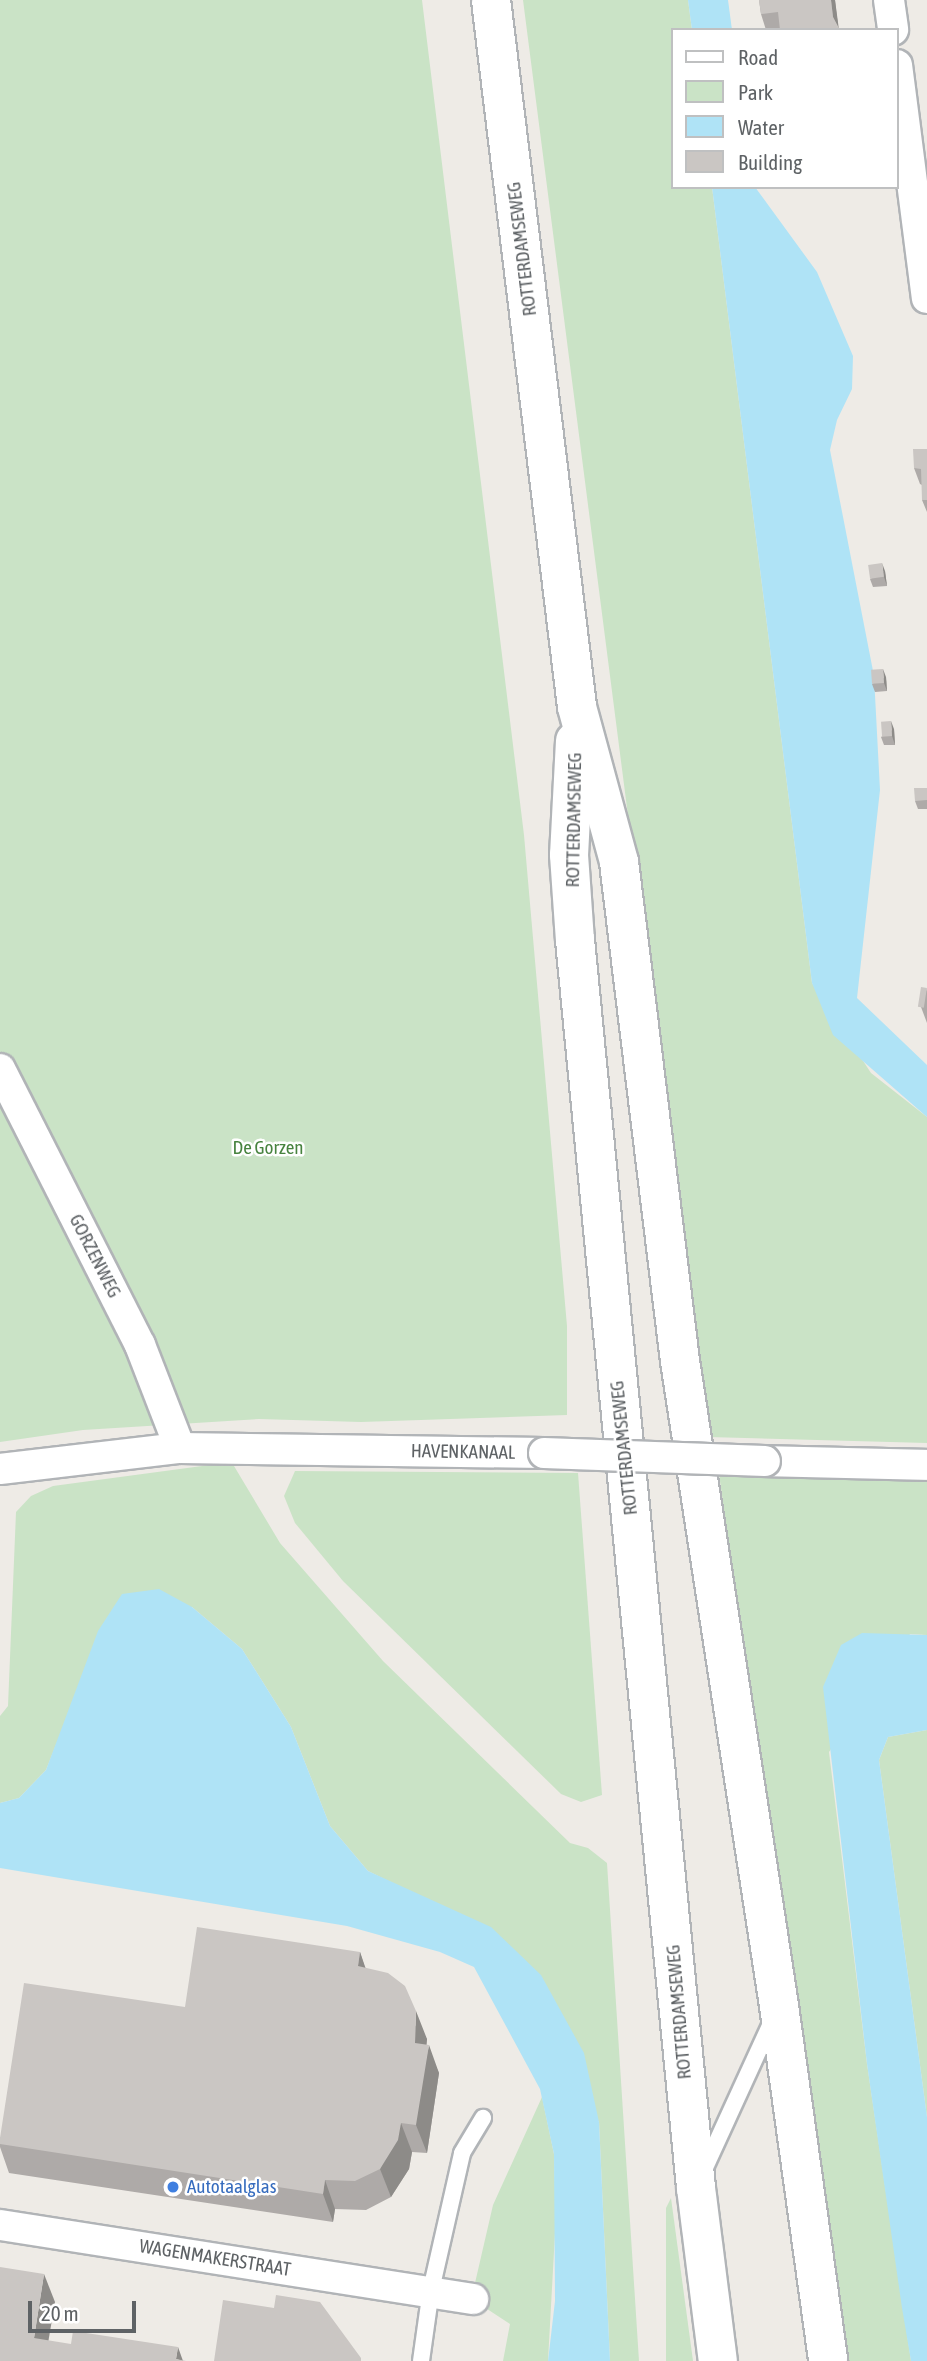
<!DOCTYPE html>
<html>
<head>
<meta charset="utf-8">
<style>
	body { margin:0 }
	#map { position:relative; width:927px; height:2361px; overflow:hidden; background:#eeebe6; font-family:"Asap Condensed",sans-serif }
	div>[style] { position:absolute }
	.green>* { inset:0; background:#cae3c6 }
	.water>* { inset:0; background:#afe3f6 }
	.roads { filter:drop-shadow(2px 0 #b1b4b7) drop-shadow(-2px 0 #b1b4b7) drop-shadow(0 2px #b1b4b7) drop-shadow(0 -2px #b1b4b7) }
	.service>* { height:16px; margin:-8px; padding:0 8px; transform-origin:8px; border-radius:8px; background:#fff }
	.minor>* { height:30px; margin:-15px; padding:0 15px; transform-origin:15px; border-radius:15px; background:#fff }
	.secondary>* { height:38px; margin:-19px; padding:0 19px; transform-origin:19px; border-radius:19px; background:#fff }
	.bridges { filter:drop-shadow(2px 0 #b1b4b7) drop-shadow(-2px 0 #b1b4b7) drop-shadow(0 2px #b1b4b7) drop-shadow(0 -2px #b1b4b7) }
	.minor-bridge>* { height:30px; margin:-15px; padding:0 15px; transform-origin:15px; border-radius:15px; background:#fff }
	.wall>* { inset:0; background:#aeaaa8 }
	.shaded-wall>* { inset:0; background:#8d8b88 }
	.building>* { inset:0; background:#cac6c3; transform-origin:0 0 }
	.dots>* { width:19px; height:19px; translate:-50% -50%; box-sizing:border-box; border:4px solid #fff; border-radius:50% }
	span { translate:-50% -50%; white-space:nowrap; text-align:center; line-height:1.15; -webkit-text-stroke:5px #fff; paint-order:stroke }
	.street-label { font-size:19px; color:#5e6265 }
	.park-label { font-size:19px; color:#47833f }
	.shop-label { font-size:19px; color:#366cbe }
	.left { translate:0 -50%; text-align:left }
	.legend { position:absolute; left:671px; top:28px; width:228px; height:161px; box-sizing:border-box; background:#fff; border:2px solid #bfc0c1; margin:0; padding:9px 12px; list-style:none; font-size:21px; color:#5e6265 }
	.legend li { display:flex; align-items:center; gap:14px; height:35px }
	.legend b { width:35px; border:2px solid #bfc0c1 }
	.scale { position:absolute; left:28px; top:2301px; width:108px; height:32px; box-sizing:border-box; border:4px solid #5e6265; border-top:0; padding-left:9px; font-size:21px; line-height:24px; white-space:nowrap; color:#5e6265; -webkit-text-stroke:5px #fff; paint-order:stroke }
</style>
</head>
<body>
<div id="map">
	<div class="green">
		<i style="clip-path:polygon(0 0,422px 0,524px 835px,567px 1326px,567px 1415px,361px 1422px,259px 1419px,83px 1430px,0 1442px)"></i>
		<i style="clip-path:polygon(523px 0,688px 0,692px 30px,673px 30px,673px 187px,712px 187px,812px 983px,871px 1073px,927px 1117px,927px 1443px,708px 1437px)"></i>
		<i style="clip-path:polygon(217px 1464px,234px 1466px,280px 1543px,383px 1661px,570px 1843px,588px 1848px,607px 1863px,639px 2361px,610px 2361px,599px 2122px,423px 1898px,368px 1871px,330px 1826px,291px 1727px,242px 1649px,192px 1607px,69px 1712px,46px 1770px,19px 1798px,0 1803px,0 1716px,8px 1706px,16px 1512px,31px 1496px,53px 1486px)"></i>
		<i style="clip-path:polygon(295px 1471px,578px 1473px,602px 1795px,581px 1802px,561px 1794px,343px 1581px,295px 1523px,284px 1496px)"></i>
		<i style="clip-path:polygon(719px 1474px,927px 1477px,927px 1635px,910px 1634px,829px 1752px,867px 2064px,911px 2361px,847px 2361px,810px 2134px)"></i>
		<i style="clip-path:polygon(927px 1730px,927px 2117px,879px 1760px,888px 1737px)"></i>
		<i style="clip-path:polygon(542px 2097px,554px 2154px,556px 2215px,548px 2361px,503px 2361px,510px 2324px,478px 2303px,475px 2283px,493px 2205px)"></i>
		<i style="clip-path:polygon(671px 2198px,693px 2361px,666px 2361px,666px 2208px)"></i>
	</div>
	<div class="water">
		<i style="clip-path:polygon(688px 0,728px 0,732px 30px,692px 30px)"></i>
		<i style="clip-path:polygon(712px 187px,755px 187px,817px 272px,853px 356px,852px 389px,837px 420px,830px 450px,874px 676px,880px 790px,857px 998px,927px 1065px,927px 1117px,833px 1035px,812px 983px)"></i>
		<i style="clip-path:polygon(159px 1589px,192px 1607px,242px 1649px,291px 1727px,330px 1826px,368px 1871px,491px 1927px,541px 1975px,584px 2053px,599px 2122px,610px 2361px,548px 2361px,555px 2301px,554px 2154px,540px 2089px,474px 1967px,440px 1952px,347px 1926px,0 1868px,0 1803px,19px 1798px,46px 1770px,98px 1631px,122px 1594px)"></i>
		<i style="clip-path:polygon(862px 1633px,927px 1635px,927px 1730px,888px 1737px,879px 1760px,927px 2117px,927px 2361px,911px 2361px,902px 2308px,867px 2064px,823px 1687px,841px 1645px)"></i>
	</div>
	<div class="roads">
		<div class="service">
			<i style="left:703px;top:2172px;width:166px;rotate:-65.4deg"></i>
			<i style="left:421px;top:2361px;width:72px;rotate:-82deg"></i>
			<i style="left:431px;top:2290px;width:140px;rotate:-77.2deg"></i>
			<i style="left:462px;top:2153px;width:41px;rotate:-59deg"></i>
		</div>
		<div class="minor">
			<i style="left:889px;top:0;width:30px;rotate:82deg"></i>
			<i style="left:897px;top:65px;width:235px;rotate:82.7deg"></i>
			<i style="left:0;top:1069px;width:309px;rotate:63.1deg"></i>
			<i style="left:140px;top:1345px;width:110px;rotate:68.8deg"></i>
			<i style="left:765px;top:1461px;width:162px;rotate:1.4deg"></i>
			<i style="left:0;top:1469px;width:181px;rotate:-6.7deg"></i>
			<i style="left:180px;top:1448px;width:364px;rotate:0.8deg"></i>
			<i style="left:0;top:2225px;width:479px;rotate:8.9deg"></i>
		</div>
		<div class="secondary">
			<i style="left:491px;top:0;width:712px;rotate:83.06deg"></i>
			<i style="left:577px;top:707px;width:161px;rotate:74.8deg"></i>
			<i style="left:619px;top:862px;width:503px;rotate:83.03deg"></i>
			<i style="left:680px;top:1361px;width:653px;rotate:81.27deg"></i>
			<i style="left:779px;top:2006px;width:358px;rotate:82.1deg"></i>
			<i style="left:575px;top:741px;width:114px;rotate:93deg"></i>
			<i style="left:569px;top:855px;width:85px;rotate:86deg"></i>
			<i style="left:575px;top:940px;width:1254px;rotate:84.46deg"></i>
			<i style="left:696px;top:2188px;width:174px;rotate:82.8deg"></i>
		</div>
	</div>
	<div class="bridges">
		<div class="minor-bridge">
			<i style="left:544px;top:1453px;width:221px;rotate:2.1deg"></i>
		</div>
	</div>
	<div class="wall">
		<i style="clip-path:polygon(759px 0,835px 0,838px 26px,766px 30px,761px 14px)"></i>
		<i style="clip-path:polygon(927px 449px,927px 512px,922px 500px,922px 485px,920px 484px,914px 468px)"></i>
		<i style="clip-path:polygon(885px 571px,887px 586px,873px 587px,870px 579px)"></i>
		<i style="clip-path:polygon(886px 677px,887px 691px,875px 692px,872px 684px)"></i>
		<i style="clip-path:polygon(894px 729px,895px 745px,884px 745px,881px 737px)"></i>
		<i style="clip-path:polygon(927px 788px,927px 809px,918px 809px,915px 801px)"></i>
		<i style="clip-path:polygon(927px 988px,927px 1023px,921px 1007px)"></i>
		<i style="clip-path:polygon(360px 1952px,365px 1968px,427px 2039px,426px 2045px,439px 2073px,427px 2153px,412px 2152px,409px 2169px,391px 2197px,366px 2210px,335px 2209px,333px 2222px,9px 2173px,0 2147px,0 2138px,185px 2007px)"></i>
	</div>
	<div class="shaded-wall">
		<i style="clip-path:polygon(831px 0,835px 0,839px 30px,833px 17px)"></i>
		<i style="clip-path:polygon(882px 563px,885px 571px,887px 586px,884px 577px)"></i>
		<i style="clip-path:polygon(883px 669px,886px 677px,887px 691px,884px 683px)"></i>
		<i style="clip-path:polygon(891px 721px,894px 729px,895px 745px,892px 736px)"></i>
		<i style="clip-path:polygon(360px 1952px,370px 1981px,358px 1966px)"></i>
		<i style="clip-path:polygon(416px 2011px,427px 2039px,425px 2065px,429px 2045px,439px 2073px,427px 2153px,416px 2125px,415px 2043px)"></i>
		<i style="clip-path:polygon(401px 2123px,412px 2152px,409px 2169px,391px 2197px,380px 2169px)"></i>
		<i style="clip-path:polygon(325px 2180px,335px 2209px,333px 2222px,323px 2194px)"></i>
		<i style="clip-path:polygon(44px 2274px,55px 2302px,45px 2361px,34px 2338px)"></i>
		<i style="clip-path:polygon(178px 2347px,183px 2361px,176px 2359px)"></i>
	</div>
	<div class="building">
		<i style="clip-path:polygon(759px 0,831px 0,833px 17px,840px 30px,780px 30px,778px 12px,761px 14px)"></i>
		<i style="clip-path:polygon(913px 449px,927px 449px,927px 500px,922px 500px,921px 469px,914px 468px)"></i>
		<i style="left:882px;top:563px;width:14px;height:14px;rotate:82deg"></i>
		<i style="left:883px;top:669px;width:14px;height:12px;rotate:86deg"></i>
		<i style="left:891px;top:721px;width:15px;height:10px;rotate:86deg"></i>
		<i style="clip-path:polygon(914px 788px,927px 788px,927px 800px,915px 801px)"></i>
		<i style="left:921px;top:987px;width:6px;height:20px;rotate:9deg"></i>
		<i style="clip-path:polygon(197px 1927px,360px 1952px,358px 1966px,388px 1973px,405px 1986px,416px 2011px,415px 2043px,429px 2045px,416px 2125px,401px 2123px,398px 2140px,380px 2169px,355px 2181px,325px 2180px,323px 2194px,0 2144px,0 2138px,24px 1983px,185px 2007px)"></i>
		<i style="clip-path:polygon(0 2267px,44px 2274px,34px 2338px,71px 2344px,73px 2331px,178px 2347px,176px 2359px,186px 2361px,0 2361px)"></i>
		<i style="clip-path:polygon(276px 2295px,320px 2302px,361px 2358px,361px 2361px,214px 2361px,223px 2300px,274px 2308px)"></i>
	</div>
	<div class="dots">
		<i style="left:173px;top:2187px;background:#3f7fe0"></i>
	</div>
	<div class="street-label">
		<span style="left:522px;top:249px;rotate:-97deg">ROTTERDAMSEWEG</span>
		<span style="left:574px;top:820px;rotate:-89deg">ROTTERDAMSEWEG</span>
		<span style="left:95px;top:1256px;rotate:63deg">GORZENWEG</span>
		<span style="left:624px;top:1448px;rotate:-96deg">ROTTERDAMSEWEG</span>
		<span style="left:463px;top:1452px;rotate:1deg">HAVENKANAAL</span>
		<span style="left:679px;top:2012px;rotate:-95deg">ROTTERDAMSEWEG</span>
		<span style="left:215px;top:2258px;rotate:9deg">WAGENMAKERSTRAAT</span>
	</div>
	<div class="park-label">
		<span style="left:268px;top:1148px">De Gorzen</span>
	</div>
	<div class="shop-label">
		<span class="left" style="left:187px;top:2187px">Autotaalglas</span>
	</div>
	<ul class="legend">
	<li><b style="height:9px;background:#fff"></b>Road</li>
	<li><b style="height:19px;background:#cae3c6"></b>Park</li>
	<li><b style="height:19px;background:#afe3f6"></b>Water</li>
	<li><b style="height:19px;background:#cac6c3"></b>Building</li>
	</ul>
	<div class="scale">20 m</div>
</div>
</body>
</html>
